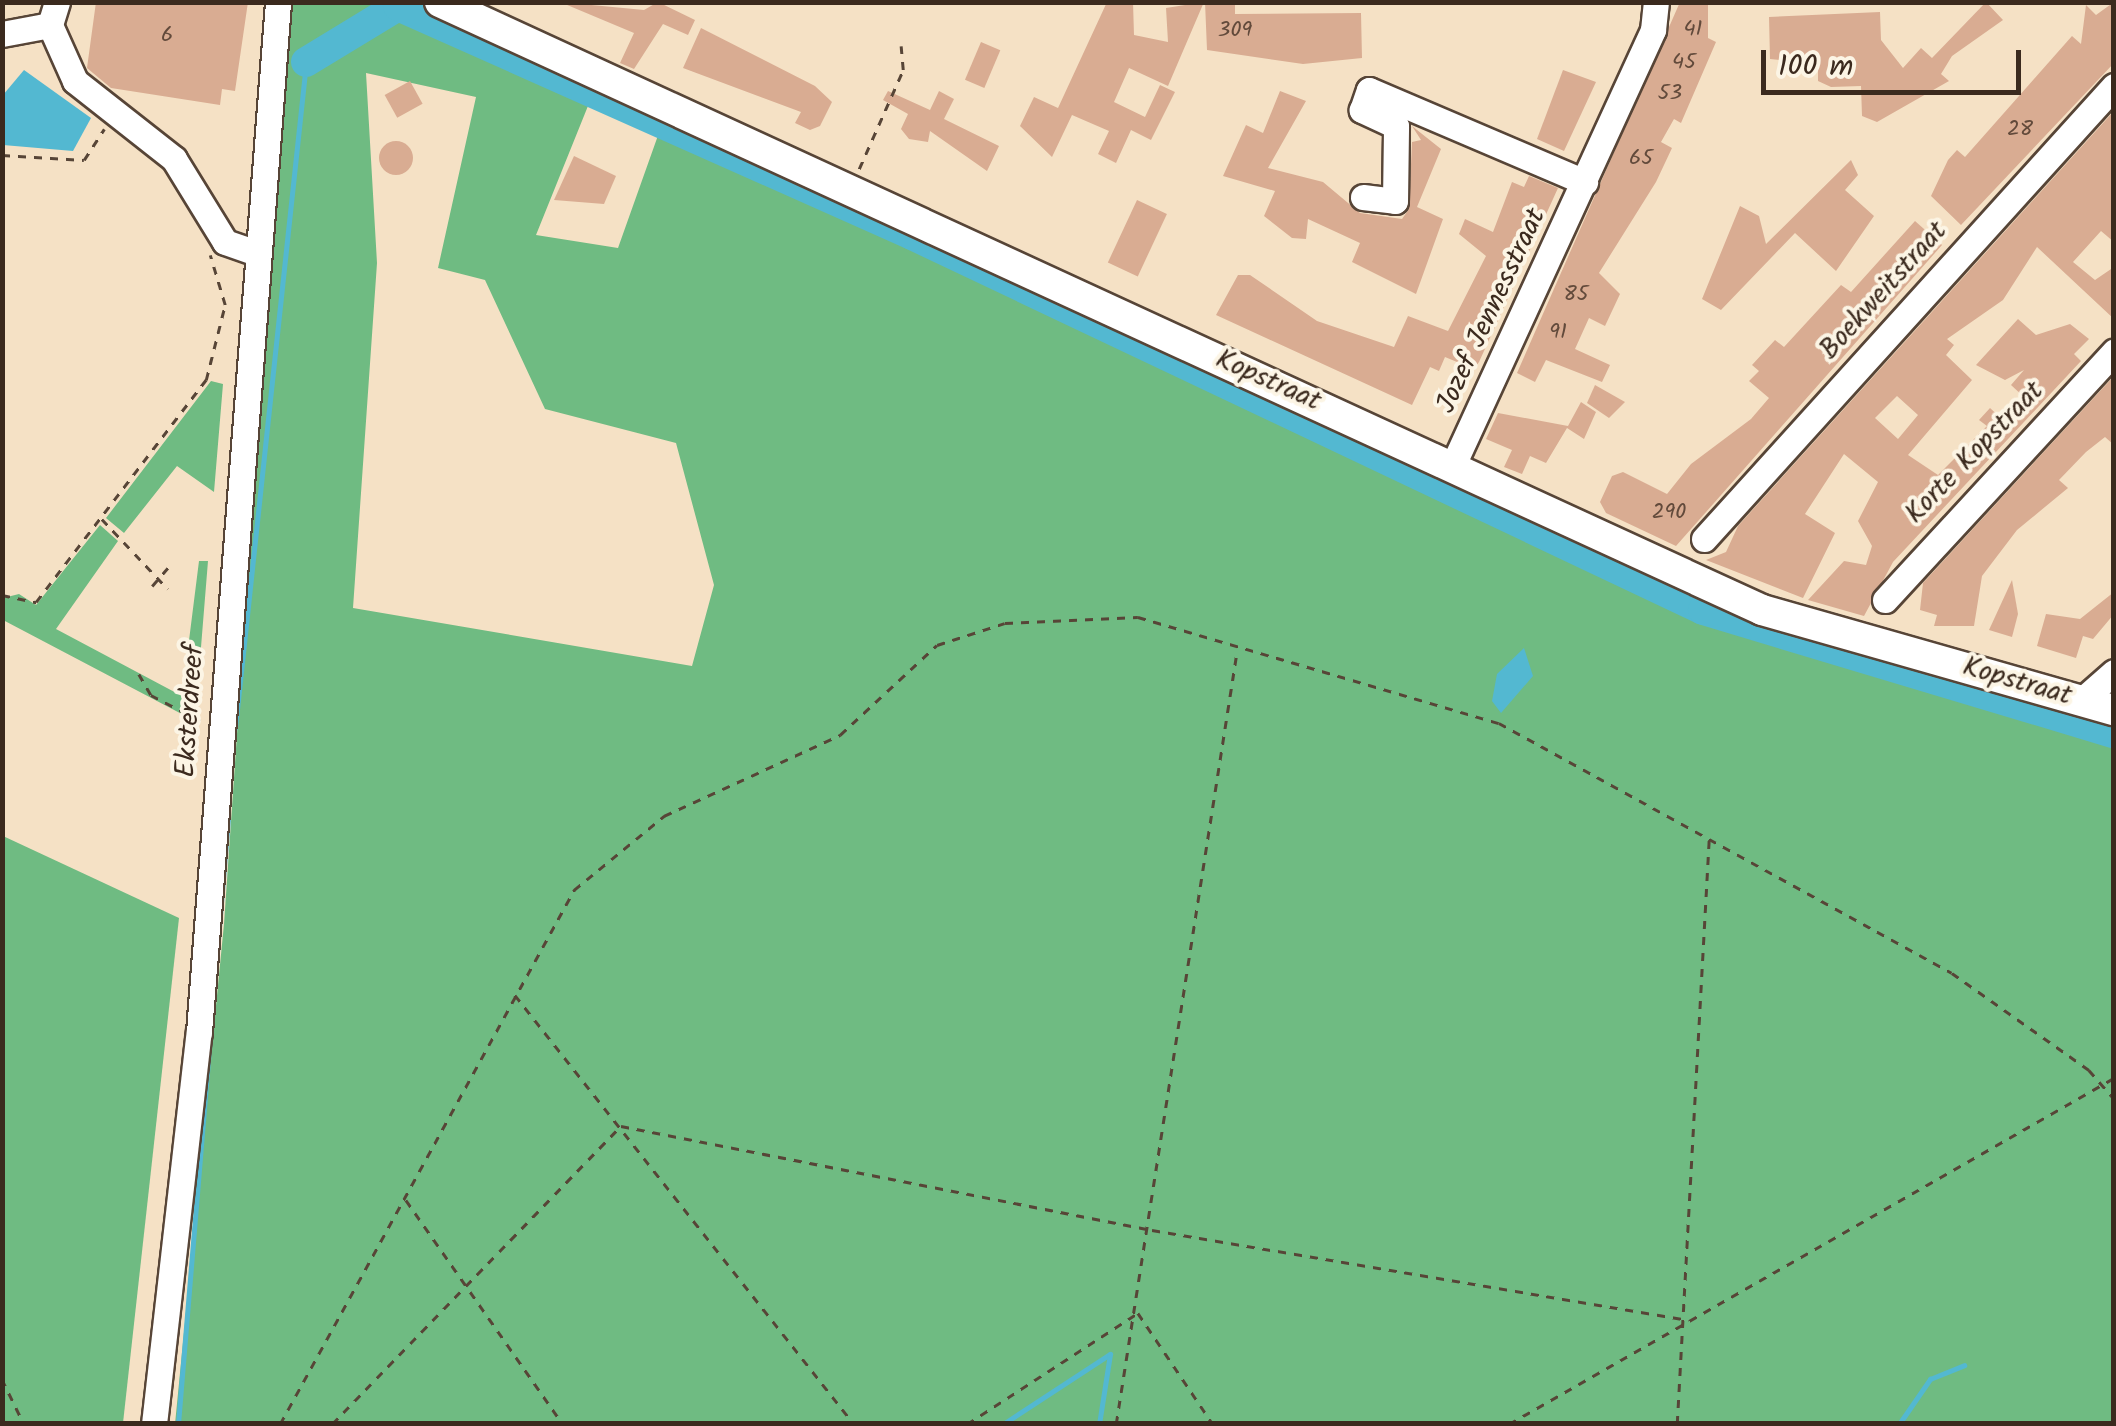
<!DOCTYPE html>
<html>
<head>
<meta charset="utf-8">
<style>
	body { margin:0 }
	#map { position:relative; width:2116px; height:1426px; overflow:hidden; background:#f5e1c5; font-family:Kalam,sans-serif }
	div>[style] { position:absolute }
	.forest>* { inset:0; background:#6fbb82 }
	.water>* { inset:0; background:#53b8d1 }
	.stream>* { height:5px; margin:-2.5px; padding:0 2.5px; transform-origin:2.5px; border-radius:2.5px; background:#53b8d1 }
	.river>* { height:30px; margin:-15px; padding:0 15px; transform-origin:15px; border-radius:15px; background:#53b8d1 }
	.building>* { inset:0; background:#d9ac92; transform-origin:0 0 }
	.round { border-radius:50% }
	.path>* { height:2.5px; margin-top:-1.25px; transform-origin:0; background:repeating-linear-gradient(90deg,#574537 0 8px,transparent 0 16px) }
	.roads { filter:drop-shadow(2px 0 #574537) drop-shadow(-2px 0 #574537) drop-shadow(0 2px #574537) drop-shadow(0 -2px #574537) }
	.minor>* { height:25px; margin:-12.5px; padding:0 12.5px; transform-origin:12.5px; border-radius:12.5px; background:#fff }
	.major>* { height:30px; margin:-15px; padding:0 15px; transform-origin:15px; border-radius:15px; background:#fff }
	span { translate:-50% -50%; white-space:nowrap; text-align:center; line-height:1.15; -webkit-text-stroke:8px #fcf5e5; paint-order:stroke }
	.number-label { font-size:22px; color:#624a3b }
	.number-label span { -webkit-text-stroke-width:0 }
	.street-label { font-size:28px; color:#3b2a1e }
	.frame { position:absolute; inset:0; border:5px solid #3b2a1e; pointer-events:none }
	.scale { position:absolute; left:1761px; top:50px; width:260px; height:45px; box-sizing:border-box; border:5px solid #3b2a1e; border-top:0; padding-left:12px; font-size:30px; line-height:35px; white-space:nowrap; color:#3b2a1e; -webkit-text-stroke:8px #fcf5e5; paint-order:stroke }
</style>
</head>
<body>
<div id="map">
	<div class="forest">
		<i style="clip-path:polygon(evenodd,287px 3px,371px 3px,592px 96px,536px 235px,618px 248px,661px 127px,1703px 604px,2113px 726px,2113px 1423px,175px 1424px,224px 924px,287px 3px,366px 73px,476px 97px,438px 268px,485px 280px,545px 409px,676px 443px,714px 585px,692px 666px,353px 608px,377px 263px,366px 73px)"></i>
		<i style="clip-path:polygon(211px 381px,223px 384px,214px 492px,177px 466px,124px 533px,106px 518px)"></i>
		<i style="clip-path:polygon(100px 525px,118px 541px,56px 629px,182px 696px,199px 561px,208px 561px,195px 721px,3px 620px,3px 598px,19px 594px,36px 605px)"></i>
		<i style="clip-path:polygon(3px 836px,179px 918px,123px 1423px,3px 1423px)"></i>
	</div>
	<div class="water">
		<i style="clip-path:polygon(24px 70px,91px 118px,73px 151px,3px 145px,3px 95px)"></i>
		<i style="clip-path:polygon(1524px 648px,1533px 676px,1501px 713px,1492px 701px,1497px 674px)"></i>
	</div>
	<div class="stream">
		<i style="left:235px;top:728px;width:670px;rotate:-83.91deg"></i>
		<i style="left:178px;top:1424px;width:607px;rotate:-85.28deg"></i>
		<i style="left:1003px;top:1424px;width:128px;rotate:-33.2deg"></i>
		<i style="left:1110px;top:1354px;width:71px;rotate:98.9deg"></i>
		<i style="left:1899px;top:1424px;width:55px;rotate:-55.4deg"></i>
		<i style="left:1930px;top:1379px;width:37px;rotate:-22deg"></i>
	</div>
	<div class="river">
		<i style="left:306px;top:62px;width:108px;rotate:-31.3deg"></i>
		<i style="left:398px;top:6px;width:563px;rotate:24.01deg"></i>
		<i style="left:912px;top:235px;width:875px;rotate:25.36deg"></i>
		<i style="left:1703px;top:610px;width:429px;rotate:16.7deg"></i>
	</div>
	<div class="building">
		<i style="clip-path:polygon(96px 2px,248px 2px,235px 91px,222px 89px,220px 105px,111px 88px,87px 68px)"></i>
		<i style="clip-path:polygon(560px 2px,644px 10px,658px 2px,695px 20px,688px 35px,663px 24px,634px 69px,620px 63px,634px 33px)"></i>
		<i style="clip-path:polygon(1107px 2px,1133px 2px,1134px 35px,1168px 42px,1166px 8px,1204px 2px,1168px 86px,1129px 68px,1114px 102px,1145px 117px,1160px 85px,1175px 92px,1151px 140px,1131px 130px,1116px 163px,1098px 154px,1109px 131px,1072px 115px,1052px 157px,1020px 126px,1034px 97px,1058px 108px)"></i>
		<i style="clip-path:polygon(1205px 2px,1235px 2px,1235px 14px,1361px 13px,1362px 58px,1303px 64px,1207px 50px)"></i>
		<i style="clip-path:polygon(1680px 2px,1708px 2px,1708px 38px,1716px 42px,1681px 123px,1674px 119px,1661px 142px,1672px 148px,1656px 182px,1599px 273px,1620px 294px,1605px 326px,1589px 318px,1575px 349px,1610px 365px,1602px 382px,1546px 360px,1535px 382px,1517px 373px)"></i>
		<i style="clip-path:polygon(1986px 2px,2003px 20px,1952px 56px,1941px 74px,1949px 81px,1877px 122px,1862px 116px,1861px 86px,1831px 87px,1818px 81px,1818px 64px,1770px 59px,1769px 17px,1880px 12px,1881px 40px,1903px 68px,1921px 48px,1932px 58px)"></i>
		<i style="clip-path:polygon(2114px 2px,2114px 63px,1961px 225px,1931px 196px,1948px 160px,1957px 150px,1965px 157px,2072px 36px,2081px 44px,2086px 5px,2096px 15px)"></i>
		<i style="clip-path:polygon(701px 28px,815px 86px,832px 102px,820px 126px,810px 130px,795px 123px,801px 112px,683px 68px)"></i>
		<i style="left:981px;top:42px;width:21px;height:41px;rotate:23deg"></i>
		<i style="clip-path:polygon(1563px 70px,1596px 82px,1564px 151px,1537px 139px)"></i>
		<i style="left:410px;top:81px;width:26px;height:29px;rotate:61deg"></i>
		<i style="clip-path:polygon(888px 91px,930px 110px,939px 91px,954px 99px,944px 119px,999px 146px,987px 171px,930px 131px,928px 142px,909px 139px,901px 129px,908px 114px,883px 100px)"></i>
		<i style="clip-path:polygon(1280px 91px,1306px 101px,1268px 168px,1323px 182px,1360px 213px,1402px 219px,1409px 209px,1412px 142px,1421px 140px,1412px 126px,1441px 149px,1417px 207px,1443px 219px,1416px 294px,1352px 262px,1360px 243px,1308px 219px,1306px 239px,1292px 238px,1264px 216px,1275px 191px,1223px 176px,1246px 125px,1263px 133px)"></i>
		<i style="clip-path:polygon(evenodd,2114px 111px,2114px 242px,2101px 231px,2073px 262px,2095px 280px,2114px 267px,2114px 319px,2037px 247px,2003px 300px,1947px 339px,1954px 345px,1946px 355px,1972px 380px,1908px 455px,1938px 475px,1987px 426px,1979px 420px,1990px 408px,2003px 420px,2024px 397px,2011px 385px,2024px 370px,2005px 380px,1976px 365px,2018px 319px,2036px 335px,2070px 324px,2089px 339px,2074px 354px,2081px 361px,1893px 562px,1864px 616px,1808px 600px,1844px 561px,1866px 565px,1872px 546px,1858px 521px,1878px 482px,1844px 454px,1805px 514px,1835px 533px,1803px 598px,1706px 560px,1726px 552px,1738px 526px,2114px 111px,1897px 396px,1918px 415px,1898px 439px,1875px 418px,1897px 396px)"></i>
		<i class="round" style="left:379px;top:141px;width:34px;height:34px"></i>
		<i style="clip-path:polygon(574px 156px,616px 176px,604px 204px,554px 200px)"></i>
		<i style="clip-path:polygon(1851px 160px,1858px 175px,1845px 190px,1874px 216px,1836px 271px,1795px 233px,1721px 310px,1702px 299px,1740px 206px,1759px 216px,1766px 244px)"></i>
		<i style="clip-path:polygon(1529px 176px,1558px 188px,1479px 362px,1474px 369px,1445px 357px,1439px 371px,1430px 367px,1412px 405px,1216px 315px,1238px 275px,1250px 275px,1317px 321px,1394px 347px,1408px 316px,1448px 331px,1486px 256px,1459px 234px,1465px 219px,1493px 232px,1512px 182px,1524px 187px)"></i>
		<i style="left:1137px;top:200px;width:33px;height:69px;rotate:25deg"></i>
		<i style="clip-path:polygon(1915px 221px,1942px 245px,1676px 546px,1606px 513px,1600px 502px,1612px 476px,1623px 472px,1667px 494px,1691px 464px,1751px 419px,1769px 398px,1749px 381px,1759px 371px,1752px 365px,1775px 340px,1784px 347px,1841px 285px,1851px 292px)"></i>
		<i style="clip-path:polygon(2114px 376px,2114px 445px,2105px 437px,2086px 452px,2059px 480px,2068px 488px,2017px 530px,1982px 576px,1974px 626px,1934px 626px,1937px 615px,1920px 610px,1923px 583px)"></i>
		<i style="clip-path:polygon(1595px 385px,1625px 402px,1609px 418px,1587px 403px)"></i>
		<i style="clip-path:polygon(1581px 402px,1596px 412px,1584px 439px,1567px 428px,1546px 463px,1530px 456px,1522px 474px,1504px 467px,1512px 450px,1486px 439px,1498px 413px,1568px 426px)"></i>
		<i style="clip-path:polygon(2012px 580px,2018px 614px,2012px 637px,1989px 630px)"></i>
		<i style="clip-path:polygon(2114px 592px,2114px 614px,2093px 639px,2083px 636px,2076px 658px,2037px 646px,2046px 614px,2080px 619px)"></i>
	</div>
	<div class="path">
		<i style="left:2px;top:155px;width:82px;rotate:3.5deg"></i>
		<i style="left:84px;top:160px;width:37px;rotate:-57deg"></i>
		<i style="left:859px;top:169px;width:108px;rotate:-66deg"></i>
		<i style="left:903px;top:70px;width:24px;rotate:-95deg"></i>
		<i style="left:102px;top:519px;width:96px;rotate:46.7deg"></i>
		<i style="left:152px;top:586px;width:28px;rotate:-49deg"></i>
		<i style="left:2px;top:595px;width:35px;rotate:12deg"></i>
		<i style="left:36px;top:602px;width:280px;rotate:-52.6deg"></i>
		<i style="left:206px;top:380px;width:77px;rotate:-75.8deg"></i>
		<i style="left:225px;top:305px;width:52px;rotate:-106.7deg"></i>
		<i style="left:139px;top:674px;width:24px;rotate:60deg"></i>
		<i style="left:151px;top:695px;width:56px;rotate:27.5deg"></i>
		<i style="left:515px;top:995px;width:547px;rotate:51.68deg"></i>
		<i style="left:406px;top:1200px;width:274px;rotate:55deg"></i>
		<i style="left:2px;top:1379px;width:50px;rotate:63.9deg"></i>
		<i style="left:280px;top:1424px;width:610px;rotate:-61.16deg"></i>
		<i style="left:574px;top:890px;width:117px;rotate:-39.4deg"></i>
		<i style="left:664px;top:816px;width:194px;rotate:-24.7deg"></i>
		<i style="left:840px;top:735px;width:132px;rotate:-42.9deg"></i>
		<i style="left:937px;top:645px;width:71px;rotate:-17.9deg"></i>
		<i style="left:1005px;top:623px;width:133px;rotate:-2.6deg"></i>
		<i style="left:1138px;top:617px;width:376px;rotate:16.4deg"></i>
		<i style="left:1499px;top:723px;width:517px;rotate:28.89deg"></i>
		<i style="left:1952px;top:973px;width:168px;rotate:35.3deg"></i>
		<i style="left:2089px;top:1070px;width:38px;rotate:49deg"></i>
		<i style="left:332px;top:1424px;width:415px;rotate:-45.9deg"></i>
		<i style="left:621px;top:1126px;width:541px;rotate:11.08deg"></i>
		<i style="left:1152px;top:1230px;width:544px;rotate:9.53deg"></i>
		<i style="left:967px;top:1424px;width:204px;rotate:-33deg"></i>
		<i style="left:1138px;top:1313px;width:134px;rotate:56deg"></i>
		<i style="left:1116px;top:1424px;width:783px;rotate:-81.11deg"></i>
		<i style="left:1509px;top:1424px;width:697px;rotate:-29.77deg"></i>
		<i style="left:1677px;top:1424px;width:586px;rotate:-86.87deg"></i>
	</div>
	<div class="roads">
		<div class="minor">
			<i style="left:57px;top:2px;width:24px;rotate:107deg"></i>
			<i style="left:50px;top:25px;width:61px;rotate:65.9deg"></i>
			<i style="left:75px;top:81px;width:126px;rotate:38.2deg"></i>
			<i style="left:174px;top:159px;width:97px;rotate:58.4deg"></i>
			<i style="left:225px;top:242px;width:34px;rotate:19deg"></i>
			<i style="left:2px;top:34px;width:49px;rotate:-10.6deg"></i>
			<i style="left:1363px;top:197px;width:32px;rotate:7deg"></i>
			<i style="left:1395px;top:201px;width:75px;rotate:-89.2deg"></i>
			<i style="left:1396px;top:126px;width:38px;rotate:-155deg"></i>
			<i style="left:1362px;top:110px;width:21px;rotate:-71deg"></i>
			<i style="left:1369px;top:90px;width:235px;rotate:23.1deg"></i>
			<i style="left:1453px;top:465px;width:479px;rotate:-65.3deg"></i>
			<i style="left:1653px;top:30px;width:28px;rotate:-84deg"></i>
			<i style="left:1704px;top:539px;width:611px;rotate:-47.85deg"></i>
			<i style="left:1885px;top:600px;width:338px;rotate:-47.3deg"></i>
			<i style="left:2081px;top:701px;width:44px;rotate:-41.3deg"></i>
			<i style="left:154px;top:1424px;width:395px;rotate:-83.5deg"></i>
			<i style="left:199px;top:1032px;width:1033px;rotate:-85.61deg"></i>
		</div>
		<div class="major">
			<i style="left:440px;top:2px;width:1455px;rotate:24.7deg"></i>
			<i style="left:1762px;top:610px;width:366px;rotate:15.9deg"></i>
		</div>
	</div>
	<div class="number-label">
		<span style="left:1693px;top:30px">41</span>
		<span style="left:1235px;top:31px">309</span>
		<span style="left:167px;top:36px">6</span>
		<span style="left:1684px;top:63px">45</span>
		<span style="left:1670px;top:94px">53</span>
		<span style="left:2020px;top:130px">28</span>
		<span style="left:1641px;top:159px">65</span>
		<span style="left:1576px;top:295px">85</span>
		<span style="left:1558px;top:333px">91</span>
		<span style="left:1669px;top:513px">290</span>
	</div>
	<div class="street-label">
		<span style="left:1884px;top:291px;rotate:-48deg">Boekweitstraat</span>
		<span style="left:1492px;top:311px;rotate:-65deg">Jozef Jennesstraat</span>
		<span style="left:1268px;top:381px;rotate:24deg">Kopstraat</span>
		<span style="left:1975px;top:453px;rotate:-46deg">Korte Kopstraat</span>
		<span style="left:2017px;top:682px;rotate:16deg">Kopstraat</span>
		<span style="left:191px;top:711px;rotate:-86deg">Eksterdreef</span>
	</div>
	<div class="frame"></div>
	<div class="scale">100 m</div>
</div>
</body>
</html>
